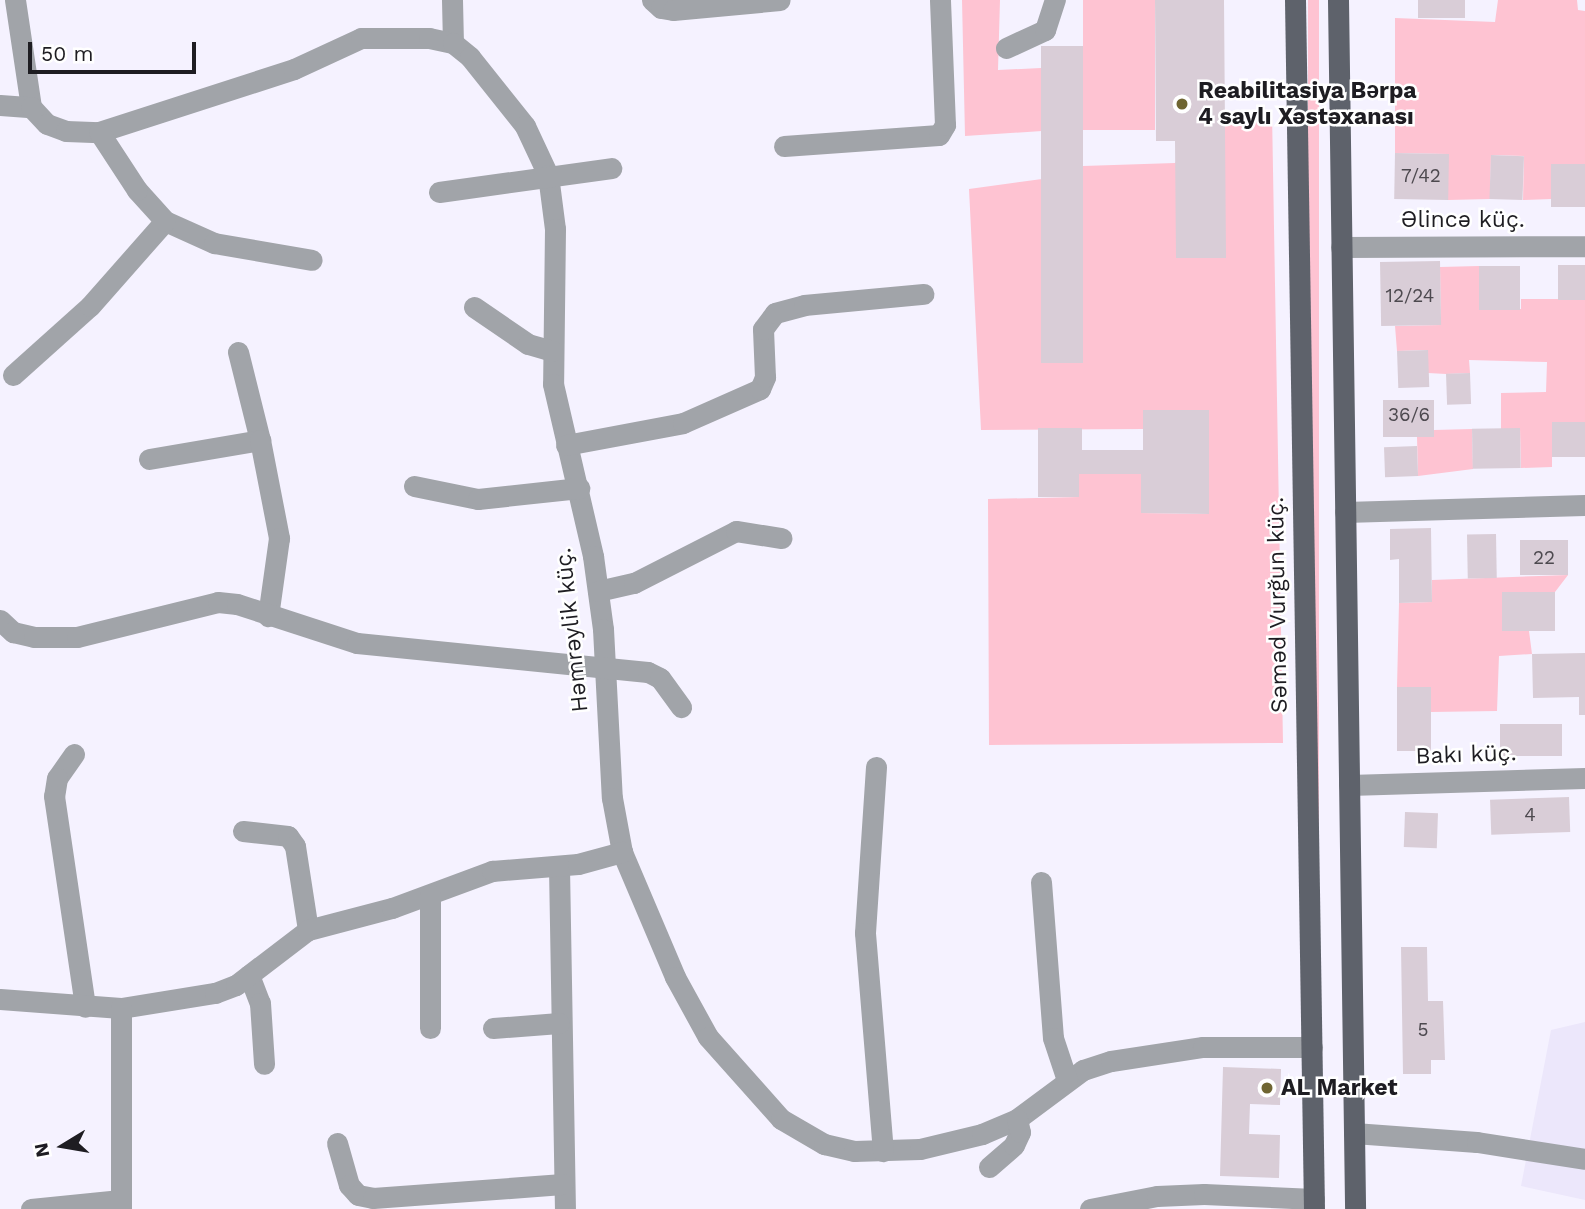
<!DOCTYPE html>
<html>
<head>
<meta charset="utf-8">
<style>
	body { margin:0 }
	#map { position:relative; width:1585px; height:1209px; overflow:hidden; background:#f5f2ff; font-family:"Work Sans",sans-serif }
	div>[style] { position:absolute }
	.built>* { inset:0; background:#ece7fb }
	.green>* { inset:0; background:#fec3d2; transform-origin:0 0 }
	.building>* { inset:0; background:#d9cdd7; transform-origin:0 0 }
	.minor>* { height:21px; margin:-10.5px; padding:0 10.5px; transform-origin:10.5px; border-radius:10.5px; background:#a1a4a9 }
	.major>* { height:21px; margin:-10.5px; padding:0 10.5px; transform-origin:10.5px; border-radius:10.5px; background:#5e626b }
	.dots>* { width:19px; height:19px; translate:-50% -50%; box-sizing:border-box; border:4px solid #fff; border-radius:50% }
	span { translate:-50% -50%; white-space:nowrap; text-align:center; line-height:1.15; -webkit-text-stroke:5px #fff; paint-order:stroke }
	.number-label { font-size:19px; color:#4d494f }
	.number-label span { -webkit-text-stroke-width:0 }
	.poi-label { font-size:23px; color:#1e1d22; font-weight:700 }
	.left { translate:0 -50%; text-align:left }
	.street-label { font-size:23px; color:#1e1d22 }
	.north { position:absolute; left:28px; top:1111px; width:70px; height:70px; -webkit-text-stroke:5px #fff; paint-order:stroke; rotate:259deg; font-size:19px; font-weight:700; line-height:28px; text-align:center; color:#1e1d22 }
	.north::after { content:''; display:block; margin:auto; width:24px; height:32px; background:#1e1d22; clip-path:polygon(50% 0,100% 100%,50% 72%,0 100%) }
	.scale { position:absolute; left:28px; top:42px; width:168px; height:32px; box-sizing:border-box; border:4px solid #1e1d22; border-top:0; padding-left:9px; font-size:21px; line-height:24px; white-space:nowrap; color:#1e1d22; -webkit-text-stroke:5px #fff; paint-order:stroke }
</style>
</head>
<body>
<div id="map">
	<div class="built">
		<i style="clip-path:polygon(1585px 1022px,1585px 1200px,1521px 1186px,1551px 1030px)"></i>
	</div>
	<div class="green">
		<i style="clip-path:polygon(962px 0,1000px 0,998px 70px,1041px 68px,1042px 131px,965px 136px)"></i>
		<i style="left:1083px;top:0;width:72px;height:130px"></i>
		<i style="left:1308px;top:0;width:11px;height:1209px"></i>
		<i style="clip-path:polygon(1498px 0,1577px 0,1578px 10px,1585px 11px,1585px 164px,1551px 165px,1552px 199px,1523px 200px,1524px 156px,1491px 155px,1490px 199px,1448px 200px,1448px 154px,1395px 153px,1395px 18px,1495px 22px)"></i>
		<i style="clip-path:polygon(1272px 112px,1283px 743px,989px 745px,988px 499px,1079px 497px,1079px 474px,1141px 474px,1141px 513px,1208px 514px,1209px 410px,1143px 410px,1143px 429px,981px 430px,969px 189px,1042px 179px,1043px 363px,1083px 363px,1083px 166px,1175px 163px,1225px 113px)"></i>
		<i style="clip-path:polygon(1479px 266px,1481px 310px,1521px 309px,1521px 299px,1585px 299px,1585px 422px,1552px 422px,1552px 467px,1521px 468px,1520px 429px,1501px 429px,1501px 393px,1546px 392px,1547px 362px,1469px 360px,1470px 373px,1446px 374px,1428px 373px,1427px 350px,1397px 351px,1395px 326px,1441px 325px,1440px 267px)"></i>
		<i style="clip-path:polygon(1472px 429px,1473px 469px,1418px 476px,1417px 437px,1434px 436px,1434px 430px)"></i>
		<i style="clip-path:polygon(1568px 575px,1555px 592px,1502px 593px,1502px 631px,1529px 631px,1532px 654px,1499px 656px,1497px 711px,1431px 712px,1431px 687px,1397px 687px,1399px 603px,1432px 602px,1432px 580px)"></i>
	</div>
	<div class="building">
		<i style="clip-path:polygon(1155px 0,1224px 0,1226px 258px,1176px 258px,1175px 141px,1156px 141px)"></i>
		<i style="left:1418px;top:0;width:47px;height:18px"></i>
		<i style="left:1041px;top:46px;width:42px;height:317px"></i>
		<i style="left:1395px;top:153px;width:54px;height:46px;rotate:1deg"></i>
		<i style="left:1491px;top:155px;width:33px;height:44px;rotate:2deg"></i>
		<i style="left:1585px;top:164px;width:43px;height:34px;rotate:90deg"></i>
		<i style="left:1440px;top:261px;width:64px;height:60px;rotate:89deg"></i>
		<i style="left:1558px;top:265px;width:27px;height:35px"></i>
		<i style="left:1479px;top:266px;width:41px;height:44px"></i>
		<i style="left:1428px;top:350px;width:37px;height:31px;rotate:88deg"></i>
		<i style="left:1470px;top:373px;width:31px;height:24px;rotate:88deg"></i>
		<i style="left:1383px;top:400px;width:51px;height:37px"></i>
		<i style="clip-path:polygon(1143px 410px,1209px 410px,1209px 514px,1141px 513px,1141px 474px,1079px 474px,1079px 497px,1038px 497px,1038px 428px,1082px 428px,1082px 450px,1143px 450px)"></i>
		<i style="left:1552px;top:422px;width:33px;height:35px"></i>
		<i style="left:1520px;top:428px;width:40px;height:48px;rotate:89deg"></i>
		<i style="left:1417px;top:446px;width:30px;height:33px;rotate:88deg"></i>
		<i style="clip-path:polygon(1431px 528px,1432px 602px,1399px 603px,1399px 559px,1390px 560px,1390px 529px)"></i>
		<i style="left:1496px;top:534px;width:44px;height:29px;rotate:89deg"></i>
		<i style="left:1568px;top:540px;width:35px;height:48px;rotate:90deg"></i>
		<i style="left:1555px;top:592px;width:39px;height:53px;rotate:90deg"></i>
		<i style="clip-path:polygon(1585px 653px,1585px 715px,1579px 715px,1579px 697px,1533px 698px,1532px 654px)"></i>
		<i style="left:1397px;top:687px;width:34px;height:64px"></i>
		<i style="left:1562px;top:724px;width:32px;height:62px;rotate:90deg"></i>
		<i style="left:1569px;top:797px;width:35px;height:79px;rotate:88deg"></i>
		<i style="left:1405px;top:812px;width:33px;height:35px;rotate:2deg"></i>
		<i style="clip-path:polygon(1401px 947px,1427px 947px,1428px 1001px,1443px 1001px,1445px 1060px,1431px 1060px,1431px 1074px,1403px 1074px)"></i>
		<i style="clip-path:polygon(1223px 1067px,1281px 1069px,1280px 1105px,1250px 1104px,1249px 1134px,1280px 1135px,1279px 1178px,1220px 1176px)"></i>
	</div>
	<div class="minor">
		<i style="left:15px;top:0;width:108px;rotate:81.5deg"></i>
		<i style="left:452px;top:0;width:43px;rotate:88.7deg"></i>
		<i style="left:652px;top:0;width:12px;rotate:42deg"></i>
		<i style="left:661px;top:8px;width:12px;rotate:9deg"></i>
		<i style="left:673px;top:10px;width:107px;rotate:-5.3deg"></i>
		<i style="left:1006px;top:48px;width:43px;rotate:-24.8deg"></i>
		<i style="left:1045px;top:30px;width:32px;rotate:-72deg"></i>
		<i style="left:0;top:105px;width:31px;rotate:4deg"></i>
		<i style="left:31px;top:107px;width:23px;rotate:47deg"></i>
		<i style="left:47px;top:124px;width:20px;rotate:20deg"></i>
		<i style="left:66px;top:131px;width:33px;rotate:2deg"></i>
		<i style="left:99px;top:132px;width:205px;rotate:-17.9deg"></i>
		<i style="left:294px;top:69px;width:74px;rotate:-24.8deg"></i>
		<i style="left:361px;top:38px;width:68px"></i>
		<i style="left:429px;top:38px;width:25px;rotate:12deg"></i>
		<i style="left:453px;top:43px;width:22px;rotate:39deg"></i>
		<i style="left:470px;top:57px;width:88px;rotate:51.4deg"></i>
		<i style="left:525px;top:126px;width:54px;rotate:64.9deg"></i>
		<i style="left:548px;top:175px;width:54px;rotate:82.6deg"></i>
		<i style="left:555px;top:229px;width:155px;rotate:90.7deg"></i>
		<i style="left:553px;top:384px;width:177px;rotate:76.9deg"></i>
		<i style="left:593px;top:556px;width:74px;rotate:82.2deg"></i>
		<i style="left:603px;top:629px;width:169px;rotate:87deg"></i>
		<i style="left:612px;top:798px;width:55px;rotate:79.5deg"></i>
		<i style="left:622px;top:852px;width:136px;rotate:67deg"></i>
		<i style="left:675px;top:977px;width:68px;rotate:61.2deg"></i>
		<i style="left:708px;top:1037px;width:110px;rotate:48.3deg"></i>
		<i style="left:781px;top:1119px;width:50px;rotate:30.2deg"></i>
		<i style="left:824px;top:1144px;width:31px;rotate:13deg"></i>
		<i style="left:854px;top:1151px;width:66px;rotate:-1.7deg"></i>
		<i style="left:920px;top:1149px;width:64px;rotate:-13.6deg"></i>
		<i style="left:982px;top:1134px;width:38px;rotate:-23deg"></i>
		<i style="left:1017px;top:1119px;width:82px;rotate:-36.6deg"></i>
		<i style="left:1083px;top:1070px;width:29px;rotate:-18deg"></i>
		<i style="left:1111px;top:1061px;width:93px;rotate:-8.7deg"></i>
		<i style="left:1203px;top:1047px;width:109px"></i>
		<i style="left:784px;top:146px;width:155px;rotate:-4.1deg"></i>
		<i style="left:939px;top:135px;width:12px;rotate:-59deg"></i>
		<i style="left:945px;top:125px;width:125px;rotate:-92.3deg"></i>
		<i style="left:439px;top:192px;width:174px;rotate:-7.9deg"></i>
		<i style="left:165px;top:221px;width:54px;rotate:24.2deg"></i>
		<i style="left:214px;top:243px;width:99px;rotate:9.8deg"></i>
		<i style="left:1341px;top:247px;width:244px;rotate:-0.2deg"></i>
		<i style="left:474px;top:307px;width:65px;rotate:34.4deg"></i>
		<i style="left:528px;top:344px;width:25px;rotate:16deg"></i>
		<i style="left:238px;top:352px;width:91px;rotate:76deg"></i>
		<i style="left:13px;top:375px;width:103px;rotate:-41.9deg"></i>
		<i style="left:90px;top:306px;width:113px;rotate:-48.6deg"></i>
		<i style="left:165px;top:221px;width:42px;rotate:-132.1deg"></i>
		<i style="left:137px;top:190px;width:69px;rotate:-123.2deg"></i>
		<i style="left:566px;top:445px;width:119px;rotate:-10.6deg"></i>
		<i style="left:683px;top:423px;width:84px;rotate:-23.8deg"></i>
		<i style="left:760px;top:389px;width:13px;rotate:-67deg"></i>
		<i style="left:765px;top:377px;width:48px;rotate:-92.4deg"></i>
		<i style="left:763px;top:329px;width:20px;rotate:-53deg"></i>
		<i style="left:775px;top:313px;width:30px;rotate:-15deg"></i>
		<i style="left:804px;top:305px;width:120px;rotate:-5.3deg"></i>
		<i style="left:149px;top:459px;width:113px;rotate:-9.7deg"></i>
		<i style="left:260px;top:440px;width:100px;rotate:79deg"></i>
		<i style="left:279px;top:538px;width:79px;rotate:98deg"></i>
		<i style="left:414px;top:486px;width:65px;rotate:11.5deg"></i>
		<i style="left:478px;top:499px;width:102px;rotate:-6.2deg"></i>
		<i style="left:1345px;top:512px;width:240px;rotate:-1.7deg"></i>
		<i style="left:598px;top:591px;width:37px;rotate:-13deg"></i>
		<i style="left:634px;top:583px;width:114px;rotate:-27deg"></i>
		<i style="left:736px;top:531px;width:46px;rotate:8.8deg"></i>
		<i style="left:0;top:620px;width:18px;rotate:43deg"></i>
		<i style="left:13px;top:632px;width:22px;rotate:13deg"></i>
		<i style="left:34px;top:637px;width:43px"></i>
		<i style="left:77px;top:637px;width:145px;rotate:-13.9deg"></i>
		<i style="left:218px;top:602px;width:19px;rotate:6deg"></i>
		<i style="left:237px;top:604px;width:126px;rotate:18deg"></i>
		<i style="left:357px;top:643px;width:292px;rotate:5.7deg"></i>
		<i style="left:648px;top:672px;width:13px;rotate:27deg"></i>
		<i style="left:660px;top:678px;width:36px;rotate:54deg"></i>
		<i style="left:74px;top:754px;width:29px;rotate:125deg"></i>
		<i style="left:57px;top:778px;width:18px;rotate:99deg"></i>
		<i style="left:54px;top:796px;width:213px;rotate:81.6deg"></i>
		<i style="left:876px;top:767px;width:166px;rotate:93.8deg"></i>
		<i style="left:865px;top:933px;width:219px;rotate:85.3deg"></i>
		<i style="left:1349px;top:785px;width:236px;rotate:-1.7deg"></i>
		<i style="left:243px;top:831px;width:45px;rotate:6.3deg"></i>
		<i style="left:288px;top:836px;width:12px;rotate:55deg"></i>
		<i style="left:295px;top:846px;width:85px;rotate:81.2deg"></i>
		<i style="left:559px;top:867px;width:342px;rotate:89deg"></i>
		<i style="left:1041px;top:882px;width:156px;rotate:85.6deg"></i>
		<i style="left:1053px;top:1038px;width:44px;rotate:71.6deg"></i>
		<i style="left:249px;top:975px;width:30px;rotate:69deg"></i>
		<i style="left:260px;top:1003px;width:61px;rotate:86.2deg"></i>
		<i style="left:0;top:999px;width:121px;rotate:4.3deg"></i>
		<i style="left:121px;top:1008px;width:95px;rotate:-9.1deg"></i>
		<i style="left:215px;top:993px;width:22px;rotate:-21deg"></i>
		<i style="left:236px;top:985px;width:91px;rotate:-37.4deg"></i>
		<i style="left:308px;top:930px;width:87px;rotate:-14.7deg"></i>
		<i style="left:392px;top:908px;width:107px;rotate:-20.3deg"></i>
		<i style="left:492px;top:871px;width:86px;rotate:-4.7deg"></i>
		<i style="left:578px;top:864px;width:46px;rotate:-15.3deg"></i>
		<i style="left:430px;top:1028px;width:133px;rotate:-90deg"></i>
		<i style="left:493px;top:1028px;width:66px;rotate:-4.3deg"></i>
		<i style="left:1354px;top:1133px;width:123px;rotate:4.2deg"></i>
		<i style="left:1477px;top:1142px;width:109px;rotate:8.9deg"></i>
		<i style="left:337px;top:1143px;width:44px;rotate:74.1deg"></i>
		<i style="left:349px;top:1185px;width:13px;rotate:48deg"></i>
		<i style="left:358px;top:1195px;width:15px;rotate:11deg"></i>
		<i style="left:373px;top:1198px;width:190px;rotate:-4.2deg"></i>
		<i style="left:989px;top:1167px;width:33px;rotate:-41deg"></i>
		<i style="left:1014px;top:1145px;width:14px;rotate:-65deg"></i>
		<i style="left:1020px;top:1132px;width:13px;rotate:-103deg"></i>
		<i style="left:31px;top:1209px;width:90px;rotate:-5.7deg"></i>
		<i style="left:121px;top:1209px;width:201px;rotate:-90deg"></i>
		<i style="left:1090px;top:1209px;width:68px;rotate:-11deg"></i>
		<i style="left:1157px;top:1196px;width:47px;rotate:-2.4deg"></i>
		<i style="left:1204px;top:1194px;width:110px;rotate:2.6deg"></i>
	</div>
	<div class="major">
		<i style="left:1295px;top:0;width:1209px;rotate:89.1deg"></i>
		<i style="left:1338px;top:0;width:1209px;rotate:89.19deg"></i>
	</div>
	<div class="dots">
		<i style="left:1182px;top:104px;background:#6f6532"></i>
		<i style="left:1267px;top:1088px;background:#6f6532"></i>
	</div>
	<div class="number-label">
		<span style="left:1421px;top:176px">7/42</span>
		<span style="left:1410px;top:296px">12/24</span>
		<span style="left:1409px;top:415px">36/6</span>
		<span style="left:1544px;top:558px">22</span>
		<span style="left:1530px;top:815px">4</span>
		<span style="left:1423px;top:1030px">5</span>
	</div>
	<div class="poi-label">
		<span class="left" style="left:1198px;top:104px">Reabilitasiya Bәrpa<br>4 saylı Xəstəxanası</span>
		<span class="left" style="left:1281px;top:1088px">AL Market</span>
	</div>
	<div class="street-label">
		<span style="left:1463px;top:220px">Əlincə küç.</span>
		<span style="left:1278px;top:605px;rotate:-91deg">Səməd Vurğun küç.</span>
		<span style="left:572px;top:630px;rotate:-96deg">Həmrəylik küç.</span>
		<span style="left:1466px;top:755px;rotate:-2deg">Bakı küç.</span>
	</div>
	<div class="north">N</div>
	<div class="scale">50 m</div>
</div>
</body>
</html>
